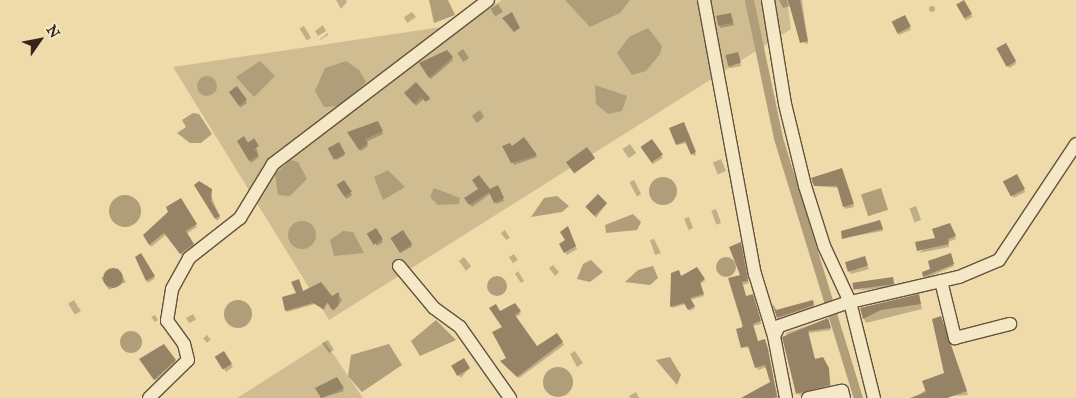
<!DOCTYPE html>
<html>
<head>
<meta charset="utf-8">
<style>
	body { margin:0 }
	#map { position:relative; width:1076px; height:398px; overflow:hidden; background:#efdba9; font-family:"IM FELL Great Primer",serif }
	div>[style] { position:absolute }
	.green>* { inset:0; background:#cfbc91 }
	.water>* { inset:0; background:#b09d79; transform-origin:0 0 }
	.round { border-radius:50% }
	.shadow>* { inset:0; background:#0003; transform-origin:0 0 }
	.canal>* { height:9px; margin:-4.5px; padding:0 4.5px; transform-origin:4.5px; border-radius:4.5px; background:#b09d79 }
	.building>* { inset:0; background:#968365; transform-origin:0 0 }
	.roads { filter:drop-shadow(1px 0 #64523e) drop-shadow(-1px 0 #64523e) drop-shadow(0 1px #64523e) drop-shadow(0 -1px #64523e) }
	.minor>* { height:12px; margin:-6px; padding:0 6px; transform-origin:6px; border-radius:6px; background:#f5e8c7 }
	span { translate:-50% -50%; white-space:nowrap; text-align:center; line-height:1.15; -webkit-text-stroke:5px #f5e8c7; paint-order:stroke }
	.north { position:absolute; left:15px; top:15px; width:50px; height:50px; -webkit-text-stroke:4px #f5e8c7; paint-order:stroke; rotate:57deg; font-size:14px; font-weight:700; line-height:20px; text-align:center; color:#35241b }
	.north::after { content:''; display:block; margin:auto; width:18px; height:22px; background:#35241b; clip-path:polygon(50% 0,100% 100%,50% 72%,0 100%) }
</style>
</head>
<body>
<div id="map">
	<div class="green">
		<i style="clip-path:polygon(502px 0,787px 0,791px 29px,329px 320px,173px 67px,468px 23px)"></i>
		<i style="clip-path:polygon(325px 342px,363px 398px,237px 398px)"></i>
	</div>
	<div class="water">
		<i style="clip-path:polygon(429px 0,448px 0,455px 15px,434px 23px)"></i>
		<i style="clip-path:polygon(565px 0,630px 0,620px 13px,590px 27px)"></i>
		<i style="clip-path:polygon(648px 28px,662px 46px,660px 54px,646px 71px,632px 75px,617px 53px,629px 37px)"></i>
		<i style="clip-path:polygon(260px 61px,275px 76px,254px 97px,236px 77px)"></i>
		<i style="clip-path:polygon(346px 61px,359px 70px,366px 82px,340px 106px,324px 107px,315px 91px,325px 68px)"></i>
		<i class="round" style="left:197px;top:76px;width:20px;height:20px"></i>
		<i style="clip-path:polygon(595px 85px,627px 96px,622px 111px,608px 114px,596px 104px)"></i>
		<i style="clip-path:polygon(193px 113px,199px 114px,212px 134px,201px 143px,190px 143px,177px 133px,186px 127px,182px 120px)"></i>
		<i style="clip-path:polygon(291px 160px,298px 162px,307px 179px,290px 196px,278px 195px,275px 174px)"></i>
		<i style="clip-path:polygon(388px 170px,405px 187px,383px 200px,374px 177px)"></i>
		<i class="round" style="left:649px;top:177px;width:28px;height:28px"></i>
		<i style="clip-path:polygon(434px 188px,460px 198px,459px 204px,438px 205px,430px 197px)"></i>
		<i style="left:881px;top:188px;width:23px;height:21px;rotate:72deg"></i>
		<i class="round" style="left:109px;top:195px;width:32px;height:32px"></i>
		<i style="clip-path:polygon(557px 196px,569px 206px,562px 212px,531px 217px,544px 198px)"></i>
		<i style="clip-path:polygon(633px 214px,641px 222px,637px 230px,606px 233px,605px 225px)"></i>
		<i class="round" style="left:288px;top:221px;width:28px;height:28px"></i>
		<i style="clip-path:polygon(343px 231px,353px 232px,364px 253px,334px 256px,330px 240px)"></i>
		<i class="round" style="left:716px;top:257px;width:20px;height:20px"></i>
		<i style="clip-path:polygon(591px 260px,603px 272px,590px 282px,577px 279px,583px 264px)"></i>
		<i style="clip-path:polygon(653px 266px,658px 278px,650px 285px,625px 282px,638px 270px)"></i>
		<i class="round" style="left:487px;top:276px;width:20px;height:20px"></i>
		<i class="round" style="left:224px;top:300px;width:28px;height:28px"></i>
		<i style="clip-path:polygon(436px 320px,456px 340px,420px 356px,411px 341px)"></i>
		<i class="round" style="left:120px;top:331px;width:22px;height:22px"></i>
		<i style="clip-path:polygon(389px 344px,402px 365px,362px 392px,348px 376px,351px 355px)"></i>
		<i style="clip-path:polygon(670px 357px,681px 375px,677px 385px,656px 360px)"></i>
		<i class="round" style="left:543px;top:367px;width:30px;height:30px"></i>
	</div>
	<div class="shadow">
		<i style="clip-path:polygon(336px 0,346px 0,347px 2px,341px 9px)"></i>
		<i style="clip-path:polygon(779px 0,802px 0,808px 44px,802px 42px,791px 6px,783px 8px)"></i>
		<i style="left:964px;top:1px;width:18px;height:8px;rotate:61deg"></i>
		<i style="left:498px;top:4px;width:9px;height:9px;rotate:58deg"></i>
		<i class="round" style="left:929px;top:6px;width:6px;height:6px"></i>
		<i style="clip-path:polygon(412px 12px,416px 17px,407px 23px,404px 17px)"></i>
		<i style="left:905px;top:16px;width:15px;height:13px;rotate:67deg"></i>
		<i style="clip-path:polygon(732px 17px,734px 25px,721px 28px,719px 26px)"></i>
		<i style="clip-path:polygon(323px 25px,326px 31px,318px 36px,315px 31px)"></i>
		<i style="left:304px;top:26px;width:14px;height:5px;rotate:60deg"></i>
		<i style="clip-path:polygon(328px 33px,328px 35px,320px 40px,320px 39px)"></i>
		<i style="left:1005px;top:45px;width:22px;height:8px;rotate:60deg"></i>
		<i style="left:463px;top:49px;width:11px;height:7px;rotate:56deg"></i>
		<i style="clip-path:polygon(447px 51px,453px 60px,431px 79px,420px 64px)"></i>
		<i style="clip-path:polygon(726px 56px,739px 56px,741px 66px,730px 68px)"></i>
		<i style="left:237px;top:88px;width:18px;height:8px;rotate:56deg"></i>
		<i style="clip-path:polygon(406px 93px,429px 99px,431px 101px,424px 99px,416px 106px)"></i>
		<i style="clip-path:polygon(480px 110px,484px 117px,477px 123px,472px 116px)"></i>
		<i style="clip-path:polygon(378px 123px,383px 134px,366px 142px,368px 146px,361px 151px,349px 133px)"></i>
		<i style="clip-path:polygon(684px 126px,696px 155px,694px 156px,687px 143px,677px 145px)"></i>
		<i style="clip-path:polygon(524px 138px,537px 157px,514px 165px,504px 147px,511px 148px)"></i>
		<i style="left:652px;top:140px;width:21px;height:12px;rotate:59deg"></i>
		<i style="clip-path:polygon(239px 141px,255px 142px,259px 157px,251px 163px)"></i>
		<i style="left:339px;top:144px;width:13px;height:10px;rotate:63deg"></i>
		<i style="left:630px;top:144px;width:11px;height:9px;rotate:56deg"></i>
		<i style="left:587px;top:149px;width:12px;height:23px;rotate:55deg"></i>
		<i style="left:721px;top:159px;width:13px;height:9px;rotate:67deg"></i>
		<i style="clip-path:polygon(843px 171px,854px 207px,845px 209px,838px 188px,815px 186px)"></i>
		<i style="left:1017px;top:176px;width:18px;height:13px;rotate:63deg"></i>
		<i style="left:634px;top:180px;width:16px;height:5px;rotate:63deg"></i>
		<i style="left:343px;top:181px;width:17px;height:7px;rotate:57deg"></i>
		<i style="clip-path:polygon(207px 185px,220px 218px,217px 221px,196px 186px)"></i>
		<i style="clip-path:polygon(498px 187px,504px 201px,496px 204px,491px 193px,472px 207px,466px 198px)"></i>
		<i style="clip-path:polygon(180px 200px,197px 227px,186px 234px,195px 247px,182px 256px,167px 234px,151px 247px,144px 236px)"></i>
		<i style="clip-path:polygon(606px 204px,596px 218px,588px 209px)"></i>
		<i style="left:916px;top:206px;width:15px;height:7px;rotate:70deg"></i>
		<i style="left:716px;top:209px;width:15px;height:5px;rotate:70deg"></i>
		<i style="left:689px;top:217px;width:12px;height:5px;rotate:70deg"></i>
		<i style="clip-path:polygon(881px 223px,883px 231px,843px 238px)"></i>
		<i style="clip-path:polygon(951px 227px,956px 239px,948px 242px,949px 247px,919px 253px)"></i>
		<i style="clip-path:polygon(376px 230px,383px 242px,377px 246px,369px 235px)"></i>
		<i style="clip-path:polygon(505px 230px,510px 238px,506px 240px,501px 233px)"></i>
		<i style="clip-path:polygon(569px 230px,577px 249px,567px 255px,560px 245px,567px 241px)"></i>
		<i style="left:403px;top:231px;width:18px;height:13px;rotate:61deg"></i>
		<i style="clip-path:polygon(650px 240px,654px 239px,661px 253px,655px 255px)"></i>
		<i style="clip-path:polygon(742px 246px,749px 283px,743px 285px,746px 297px,753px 298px,761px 324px,753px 326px,758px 343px,766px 343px,778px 398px,746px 398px,772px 383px,767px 367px,758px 370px,750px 348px,742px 347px)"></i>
		<i style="left:514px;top:254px;width:7px;height:6px;rotate:56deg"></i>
		<i style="clip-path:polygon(141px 255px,155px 278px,148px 283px,136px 258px)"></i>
		<i style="clip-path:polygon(464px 257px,471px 266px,466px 271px,459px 261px)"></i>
		<i style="clip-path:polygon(952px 257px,954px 266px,926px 278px,923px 273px)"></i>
		<i style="clip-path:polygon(865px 260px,869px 269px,851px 274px,849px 271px)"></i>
		<i style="clip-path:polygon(553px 265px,559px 272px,555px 276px,549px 268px)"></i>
		<i style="clip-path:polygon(118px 268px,126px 282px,109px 290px,101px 278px)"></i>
		<i style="clip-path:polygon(697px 269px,705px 281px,700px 284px,704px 296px,690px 300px,695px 308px,690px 311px,686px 304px,672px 308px,681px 278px)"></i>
		<i style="clip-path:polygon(518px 271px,524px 281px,521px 283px,515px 274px)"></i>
		<i style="clip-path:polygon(893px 279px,895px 286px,856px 291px)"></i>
		<i style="clip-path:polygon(338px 294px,342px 300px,334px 311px,328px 302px,324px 310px,315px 304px,287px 312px,283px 298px,331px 298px)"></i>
		<i style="clip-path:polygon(919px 296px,922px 309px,866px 323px,864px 319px,861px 309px)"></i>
		<i style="left:74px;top:300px;width:13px;height:7px;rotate:58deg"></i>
		<i style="clip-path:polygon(813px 303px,814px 307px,778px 318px)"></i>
		<i style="clip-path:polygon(515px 304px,521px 314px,516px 317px,537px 347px,557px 334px,564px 345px,519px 378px,502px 362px,508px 358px,500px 313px)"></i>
		<i style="left:193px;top:314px;width:6px;height:8px;rotate:59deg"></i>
		<i style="clip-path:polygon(155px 315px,158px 320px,155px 322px,151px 317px)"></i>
		<i style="clip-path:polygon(941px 318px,968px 395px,915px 398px,946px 374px)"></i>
		<i style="clip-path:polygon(828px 319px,831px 330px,808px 333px,815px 360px,823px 358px,829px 372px,831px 387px,799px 395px,786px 333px)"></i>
		<i style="left:207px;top:335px;width:6px;height:5px;rotate:51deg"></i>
		<i style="clip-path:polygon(328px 340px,334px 350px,329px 353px,322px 343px)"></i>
		<i style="clip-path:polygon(164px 346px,176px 363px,156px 381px,141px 360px)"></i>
		<i style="clip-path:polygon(575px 351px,583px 363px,577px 367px,570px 354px)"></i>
		<i style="clip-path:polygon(223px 353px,233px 367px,226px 372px,217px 357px)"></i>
		<i style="clip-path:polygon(469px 368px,461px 378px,455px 370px)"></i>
		<i style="clip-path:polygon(336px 379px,344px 391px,322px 398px,316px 389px)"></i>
		<i style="clip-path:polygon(636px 392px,639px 398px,630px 398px,629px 396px)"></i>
	</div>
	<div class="canal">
		<i style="left:749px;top:0;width:141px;rotate:78.1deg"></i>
		<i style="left:778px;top:138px;width:272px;rotate:72.9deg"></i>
	</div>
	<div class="building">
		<i style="clip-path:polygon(788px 0,800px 0,808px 41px,800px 43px)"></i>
		<i style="left:964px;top:0;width:16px;height:9px;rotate:60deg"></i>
		<i style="clip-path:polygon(512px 12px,520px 28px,514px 32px,502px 18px)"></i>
		<i style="left:731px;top:13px;width:10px;height:15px;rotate:79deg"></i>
		<i style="left:905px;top:15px;width:13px;height:15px;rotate:63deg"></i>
		<i style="left:1006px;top:43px;width:21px;height:11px;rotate:61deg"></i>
		<i style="clip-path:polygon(447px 50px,453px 57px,429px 78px,419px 63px)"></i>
		<i style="left:738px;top:52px;width:11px;height:13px;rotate:75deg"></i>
		<i style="clip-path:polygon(416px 82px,430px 98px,426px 102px,421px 97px,414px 104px,404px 93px)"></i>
		<i style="left:237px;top:86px;width:17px;height:10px;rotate:54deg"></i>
		<i style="clip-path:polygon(378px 121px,383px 131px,365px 139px,368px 143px,359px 150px,347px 132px)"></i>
		<i style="clip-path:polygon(684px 122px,696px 152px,691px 155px,685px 141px,676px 145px,669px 128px)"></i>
		<i style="clip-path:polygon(244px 136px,248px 143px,254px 138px,259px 146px,254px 149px,258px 155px,249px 161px,237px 141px)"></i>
		<i style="clip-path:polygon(524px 137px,537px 155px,511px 163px,502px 146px,510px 143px,512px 146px)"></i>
		<i style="left:652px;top:139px;width:19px;height:14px;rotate:55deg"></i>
		<i style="left:339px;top:142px;width:13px;height:13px;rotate:61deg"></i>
		<i style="left:587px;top:147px;width:14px;height:26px;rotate:54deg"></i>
		<i style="clip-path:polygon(842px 168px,854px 204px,843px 207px,837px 186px,814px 186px,811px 178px)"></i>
		<i style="left:1017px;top:174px;width:17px;height:16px;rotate:62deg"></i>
		<i style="clip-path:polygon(479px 175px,490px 189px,498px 185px,504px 198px,494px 203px,489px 192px,469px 205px,464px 198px,478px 189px,472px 180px)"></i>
		<i style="left:344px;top:180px;width:14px;height:9px;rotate:56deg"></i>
		<i style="clip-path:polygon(199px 181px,212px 189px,211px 201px,220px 216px,215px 219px,194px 185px)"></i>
		<i style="left:598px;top:194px;width:13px;height:18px;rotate:45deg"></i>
		<i style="clip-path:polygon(181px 198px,197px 224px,186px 231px,194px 244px,180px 254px,164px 233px,149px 245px,143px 235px,168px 212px,166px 207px)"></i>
		<i style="clip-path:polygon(880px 220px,883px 229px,842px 239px,841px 231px)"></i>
		<i style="clip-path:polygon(950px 223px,956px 236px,948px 239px,949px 244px,917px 251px,915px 242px,935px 238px,932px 229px)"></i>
		<i style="clip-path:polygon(568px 226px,576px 246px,564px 253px,559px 244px,565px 240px,560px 232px)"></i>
		<i style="left:376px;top:228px;width:13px;height:11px;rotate:58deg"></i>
		<i style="left:403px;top:230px;width:17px;height:15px;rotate:57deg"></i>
		<i style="clip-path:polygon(741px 242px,748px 281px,742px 282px,746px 296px,753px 294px,761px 321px,753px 324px,758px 341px,765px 339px,768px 349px,777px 397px,773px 398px,741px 398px,770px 382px,765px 365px,755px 368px,748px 346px,741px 348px,736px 329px,743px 327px,728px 278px,740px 275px,729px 247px)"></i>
		<i style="clip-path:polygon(141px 253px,155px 276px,146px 281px,135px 257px)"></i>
		<i style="clip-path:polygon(951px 253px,954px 264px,923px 277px,922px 272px,930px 269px,928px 261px)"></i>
		<i style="left:865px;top:256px;width:10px;height:21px;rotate:73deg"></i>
		<i style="clip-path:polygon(697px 267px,705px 279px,700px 282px,704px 294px,690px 298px,695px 306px,688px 310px,684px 303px,670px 307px,671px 273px,679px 270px,681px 276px)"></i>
		<i class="round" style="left:103px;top:268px;width:20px;height:20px"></i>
		<i style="left:893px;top:277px;width:7px;height:41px;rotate:82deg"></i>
		<i style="clip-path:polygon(299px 279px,303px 291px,321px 282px,332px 296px,339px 292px,338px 306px,332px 310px,327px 302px,323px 309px,313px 303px,285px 311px,282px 297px,296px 293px,291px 282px)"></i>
		<i style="clip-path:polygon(919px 294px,921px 304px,881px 310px,863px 319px,860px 308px)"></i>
		<i style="clip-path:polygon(813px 300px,814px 305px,777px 318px,772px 303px,776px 310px)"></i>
		<i style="clip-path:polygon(515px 303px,521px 311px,515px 315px,537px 346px,557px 333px,563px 342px,517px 377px,500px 361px,506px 358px,492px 332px,502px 327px,489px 308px,496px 304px,500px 311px)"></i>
		<i style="clip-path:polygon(941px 316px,967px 391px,947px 398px,910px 398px,926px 392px,922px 381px,944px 373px,932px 319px)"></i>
		<i style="clip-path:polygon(828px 318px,831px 328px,808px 331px,815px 359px,823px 357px,829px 368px,830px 385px,796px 394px,782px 337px)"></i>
		<i style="clip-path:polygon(164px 344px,176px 360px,154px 380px,139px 359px)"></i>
		<i style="left:224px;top:351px;width:15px;height:11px;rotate:58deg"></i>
		<i style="left:464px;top:358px;width:12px;height:15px;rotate:59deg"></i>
		<i style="clip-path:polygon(337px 377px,344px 388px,321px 398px,315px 388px)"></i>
	</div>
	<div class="roads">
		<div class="minor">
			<i style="left:704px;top:0;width:279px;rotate:79.5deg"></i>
			<i style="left:755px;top:274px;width:65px;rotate:73deg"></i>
			<i style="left:768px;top:0;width:105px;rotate:80.7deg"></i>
			<i style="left:785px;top:104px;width:84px;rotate:76.3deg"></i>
			<i style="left:805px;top:186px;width:63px;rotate:72.4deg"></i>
			<i style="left:824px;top:246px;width:62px;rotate:65.1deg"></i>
			<i style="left:850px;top:302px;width:99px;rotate:76deg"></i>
			<i style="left:399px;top:266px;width:55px;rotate:50.2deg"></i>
			<i style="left:434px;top:308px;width:32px;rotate:36deg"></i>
			<i style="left:460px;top:327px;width:87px;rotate:54.8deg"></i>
			<i style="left:941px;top:281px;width:59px;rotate:76.2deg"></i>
			<i style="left:955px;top:338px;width:57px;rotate:-14.3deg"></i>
			<i style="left:149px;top:398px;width:54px;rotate:-44.3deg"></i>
			<i style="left:188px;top:360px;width:16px;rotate:-104deg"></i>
			<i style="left:184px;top:344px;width:29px;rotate:-126deg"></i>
			<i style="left:167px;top:321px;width:32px;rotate:-81deg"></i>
			<i style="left:172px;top:289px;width:35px;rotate:-61deg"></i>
			<i style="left:189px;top:258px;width:65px;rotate:-38.1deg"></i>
			<i style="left:240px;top:218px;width:63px;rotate:-58.6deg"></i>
			<i style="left:273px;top:164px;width:270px;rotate:-37.3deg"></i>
			<i style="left:786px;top:398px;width:63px;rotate:-101deg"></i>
			<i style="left:774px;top:336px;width:11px;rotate:-63deg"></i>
			<i style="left:779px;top:326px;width:71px;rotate:-18.9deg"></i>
			<i style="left:846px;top:303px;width:116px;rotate:-13deg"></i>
			<i style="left:959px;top:277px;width:43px;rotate:-23deg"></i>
			<i style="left:999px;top:260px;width:139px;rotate:-56.4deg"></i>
			<i style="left:808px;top:398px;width:35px;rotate:-12deg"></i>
			<i style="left:842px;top:391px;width:7px;rotate:74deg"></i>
		</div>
	</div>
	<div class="north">N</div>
</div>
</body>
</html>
